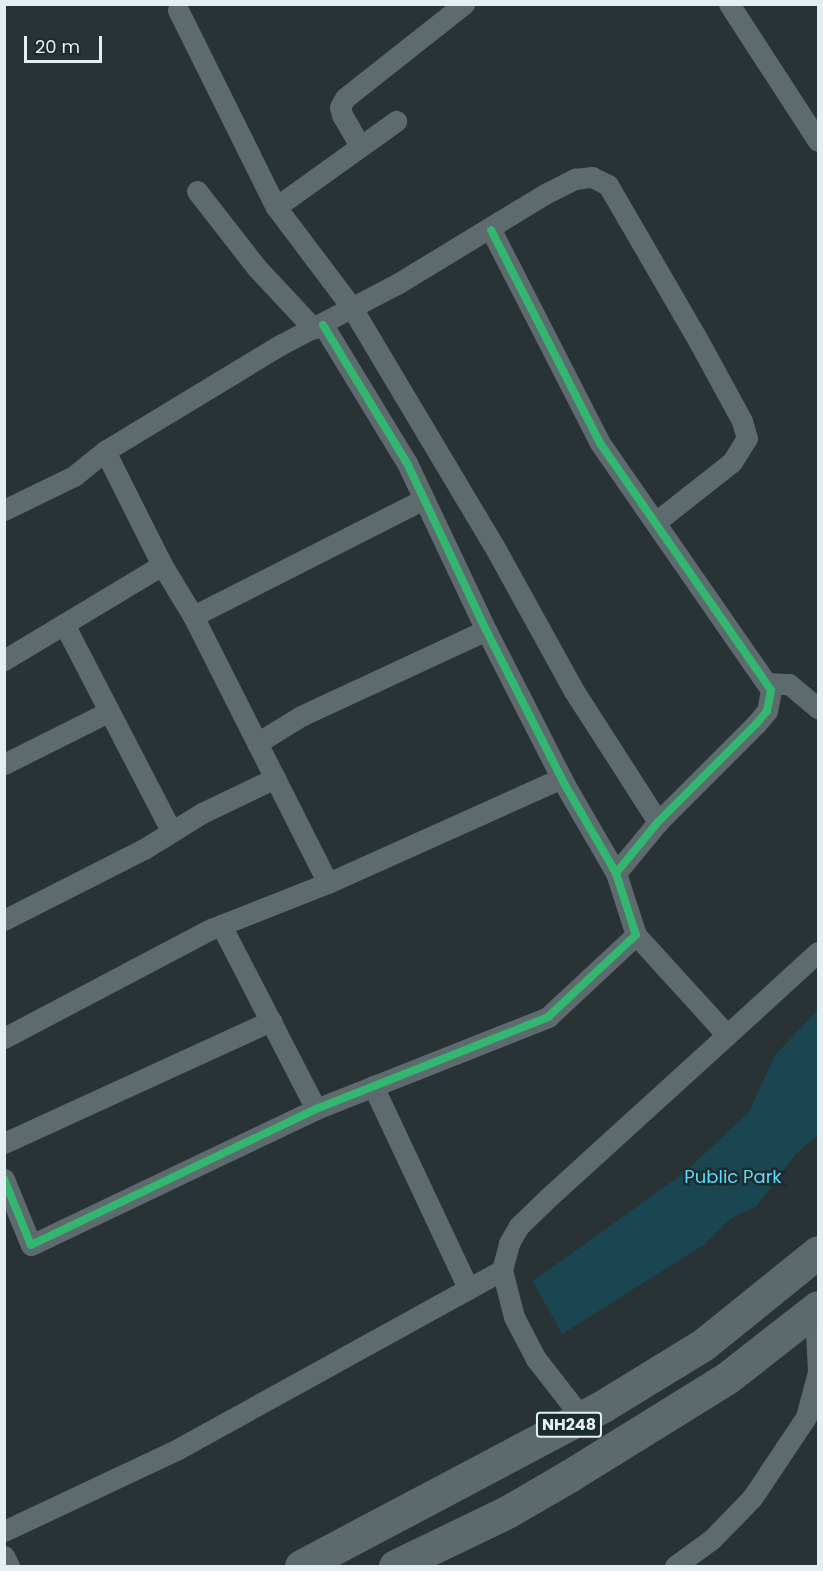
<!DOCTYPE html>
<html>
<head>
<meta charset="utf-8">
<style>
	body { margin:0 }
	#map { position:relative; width:823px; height:1571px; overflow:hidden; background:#293336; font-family:Poppins,sans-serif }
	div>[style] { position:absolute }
	.green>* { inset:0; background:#194651 }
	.minor>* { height:21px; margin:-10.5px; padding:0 10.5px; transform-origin:10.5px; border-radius:10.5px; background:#5d6a6e }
	.trunk>* { height:33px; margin:-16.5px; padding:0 16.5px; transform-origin:16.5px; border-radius:16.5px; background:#5c6a6e }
	.cycleway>* { height:8px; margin:-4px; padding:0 4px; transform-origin:4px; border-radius:4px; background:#33b770 }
	span { translate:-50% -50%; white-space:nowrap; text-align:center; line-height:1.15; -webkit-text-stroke:5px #1b2c30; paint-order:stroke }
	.shield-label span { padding:2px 4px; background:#1b2c30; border:2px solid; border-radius:4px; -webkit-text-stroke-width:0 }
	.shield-label { font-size:16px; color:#e5eff2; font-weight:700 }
	.park-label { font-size:18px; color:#5fdaf8 }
	.frame { position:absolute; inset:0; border:6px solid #e5eff2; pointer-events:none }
	.scale { position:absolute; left:24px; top:36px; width:78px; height:27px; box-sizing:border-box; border:3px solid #e5eff2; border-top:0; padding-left:8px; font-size:18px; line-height:21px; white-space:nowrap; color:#e5eff2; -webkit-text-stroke:4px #1b2c30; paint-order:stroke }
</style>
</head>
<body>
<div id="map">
	<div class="green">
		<i style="clip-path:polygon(818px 1010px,818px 1135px,796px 1154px,756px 1207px,731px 1218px,705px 1244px,562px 1334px,533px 1281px,684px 1173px,749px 1112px,775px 1055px)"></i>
	</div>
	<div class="minor">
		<i style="left:729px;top:4px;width:163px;rotate:57deg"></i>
		<i style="left:178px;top:10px;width:220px;rotate:63.6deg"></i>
		<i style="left:276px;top:207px;width:126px;rotate:53deg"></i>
		<i style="left:352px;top:308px;width:277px;rotate:59.2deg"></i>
		<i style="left:494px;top:546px;width:166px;rotate:61.1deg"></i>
		<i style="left:574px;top:691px;width:156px;rotate:57.3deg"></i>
		<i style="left:360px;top:146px;width:36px;rotate:-120deg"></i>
		<i style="left:342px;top:115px;width:8px;rotate:-104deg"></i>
		<i style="left:340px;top:107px;width:10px;rotate:-61deg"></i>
		<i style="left:345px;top:98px;width:152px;rotate:-38.3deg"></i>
		<i style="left:197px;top:191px;width:98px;rotate:52.1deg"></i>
		<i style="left:257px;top:268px;width:83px;rotate:46.9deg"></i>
		<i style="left:276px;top:207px;width:148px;rotate:-35.6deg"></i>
		<i style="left:323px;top:325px;width:162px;rotate:58.7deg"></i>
		<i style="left:407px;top:463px;width:185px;rotate:64.7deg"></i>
		<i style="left:486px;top:630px;width:174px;rotate:63deg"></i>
		<i style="left:565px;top:785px;width:102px;rotate:59.9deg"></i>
		<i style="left:616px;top:873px;width:66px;rotate:-50.5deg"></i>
		<i style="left:658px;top:822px;width:139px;rotate:-45deg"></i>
		<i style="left:756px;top:724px;width:17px;rotate:-50deg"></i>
		<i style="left:767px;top:711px;width:21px;rotate:-79deg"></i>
		<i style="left:771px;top:690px;width:300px;rotate:-124.7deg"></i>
		<i style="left:600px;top:443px;width:239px;rotate:-117.1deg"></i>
		<i style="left:105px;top:451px;width:127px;rotate:63.4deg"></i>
		<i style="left:424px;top:499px;width:259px;rotate:153.1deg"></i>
		<i style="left:193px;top:616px;width:299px;rotate:63.2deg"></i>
		<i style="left:328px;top:883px;width:256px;rotate:-24.2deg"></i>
		<i style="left:4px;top:510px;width:78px;rotate:-25.9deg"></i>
		<i style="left:74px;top:476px;width:40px;rotate:-39deg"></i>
		<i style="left:105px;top:451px;width:207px;rotate:-31.2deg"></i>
		<i style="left:282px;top:344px;width:130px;rotate:-27.6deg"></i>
		<i style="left:397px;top:284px;width:173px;rotate:-31.3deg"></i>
		<i style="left:545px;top:194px;width:34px;rotate:-27deg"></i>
		<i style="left:575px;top:179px;width:17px;rotate:-7deg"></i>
		<i style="left:592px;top:177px;width:18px;rotate:27deg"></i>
		<i style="left:608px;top:185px;width:181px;rotate:59.9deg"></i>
		<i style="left:699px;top:342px;width:90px;rotate:61.4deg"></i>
		<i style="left:742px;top:421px;width:18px;rotate:74deg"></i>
		<i style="left:747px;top:438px;width:28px;rotate:122deg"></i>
		<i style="left:732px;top:462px;width:95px;rotate:141.8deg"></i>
		<i style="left:64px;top:624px;width:234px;rotate:62.6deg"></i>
		<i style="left:4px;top:660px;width:184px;rotate:-31deg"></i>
		<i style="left:162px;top:565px;width:60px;rotate:58.7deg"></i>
		<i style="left:767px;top:683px;width:22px;rotate:3deg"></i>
		<i style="left:789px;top:684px;width:38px;rotate:40deg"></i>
		<i style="left:257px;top:743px;width:52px;rotate:-31.5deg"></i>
		<i style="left:301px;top:716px;width:204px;rotate:-24.9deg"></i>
		<i style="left:4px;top:764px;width:116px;rotate:-26.6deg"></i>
		<i style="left:4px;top:920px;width:157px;rotate:-26.9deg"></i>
		<i style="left:144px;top:849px;width:68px;rotate:-31.8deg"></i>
		<i style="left:202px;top:813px;width:81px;rotate:-25.6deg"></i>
		<i style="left:221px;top:925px;width:207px;rotate:62.7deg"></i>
		<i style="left:636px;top:935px;width:135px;rotate:47.7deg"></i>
		<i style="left:727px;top:1035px;width:123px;rotate:-42.4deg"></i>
		<i style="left:4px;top:1038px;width:234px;rotate:-27.8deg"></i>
		<i style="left:211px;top:929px;width:126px;rotate:-21.5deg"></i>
		<i style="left:373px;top:1086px;width:221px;rotate:64.8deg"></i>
		<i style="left:4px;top:1143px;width:294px;rotate:-24.6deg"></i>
		<i style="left:4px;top:1179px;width:71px;rotate:67.8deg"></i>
		<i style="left:31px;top:1245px;width:316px;rotate:-25.5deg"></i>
		<i style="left:316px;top:1109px;width:250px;rotate:-21.6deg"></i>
		<i style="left:548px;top:1017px;width:120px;rotate:-43deg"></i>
		<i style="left:636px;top:935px;width:65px;rotate:-107.9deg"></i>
		<i style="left:582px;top:1418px;width:75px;rotate:-127.9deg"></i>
		<i style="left:536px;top:1359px;width:47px;rotate:-117.6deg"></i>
		<i style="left:514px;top:1317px;width:49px;rotate:-104.3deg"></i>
		<i style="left:502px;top:1270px;width:28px;rotate:-75deg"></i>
		<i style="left:509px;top:1243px;width:20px;rotate:-60deg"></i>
		<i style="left:519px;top:1226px;width:43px;rotate:-44.1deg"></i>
		<i style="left:550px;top:1196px;width:239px;rotate:-42.3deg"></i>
		<i style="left:4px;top:1531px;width:192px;rotate:-25.2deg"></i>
		<i style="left:178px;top:1449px;width:370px;rotate:-28.9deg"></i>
		<i style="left:4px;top:1556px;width:11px;rotate:63deg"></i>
		<i style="left:675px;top:1566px;width:46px;rotate:-36.1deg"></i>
		<i style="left:712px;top:1539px;width:57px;rotate:-45.7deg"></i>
		<i style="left:752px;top:1498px;width:97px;rotate:-56.3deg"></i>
		<i style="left:806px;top:1417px;width:47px;rotate:-75.1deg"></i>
		<i style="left:818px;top:1372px;width:61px;rotate:-92.8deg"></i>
	</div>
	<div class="trunk">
		<i style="left:301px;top:1566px;width:342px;rotate:-27.9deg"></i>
		<i style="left:603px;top:1406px;width:119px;rotate:-31.5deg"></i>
		<i style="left:704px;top:1344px;width:146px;rotate:-38.9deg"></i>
		<i style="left:395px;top:1566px;width:124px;rotate:-25.7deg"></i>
		<i style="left:507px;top:1512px;width:72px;rotate:-30.1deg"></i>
		<i style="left:569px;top:1476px;width:186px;rotate:-31.8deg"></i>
		<i style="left:727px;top:1378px;width:115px;rotate:-38deg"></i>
	</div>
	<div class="cycleway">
		<i style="left:323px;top:325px;width:162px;rotate:58.7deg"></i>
		<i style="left:407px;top:463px;width:185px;rotate:64.7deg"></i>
		<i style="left:486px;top:630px;width:174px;rotate:63deg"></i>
		<i style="left:565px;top:785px;width:102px;rotate:59.9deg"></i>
		<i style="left:616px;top:873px;width:66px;rotate:-50.5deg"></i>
		<i style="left:658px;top:822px;width:139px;rotate:-45deg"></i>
		<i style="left:756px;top:724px;width:17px;rotate:-50deg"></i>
		<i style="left:767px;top:711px;width:21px;rotate:-79deg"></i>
		<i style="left:771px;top:690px;width:300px;rotate:-124.7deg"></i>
		<i style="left:600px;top:443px;width:239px;rotate:-117.1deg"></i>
		<i style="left:4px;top:1179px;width:71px;rotate:67.8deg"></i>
		<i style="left:31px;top:1245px;width:316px;rotate:-25.5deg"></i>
		<i style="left:316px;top:1109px;width:250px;rotate:-21.6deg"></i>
		<i style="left:548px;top:1017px;width:120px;rotate:-43deg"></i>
		<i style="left:636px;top:935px;width:65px;rotate:-107.9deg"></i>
	</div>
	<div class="shield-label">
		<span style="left:569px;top:1425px">NH248</span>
	</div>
	<div class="park-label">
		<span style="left:733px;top:1177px">Public Park</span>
	</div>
	<div class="frame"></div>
	<div class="scale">20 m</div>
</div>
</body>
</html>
